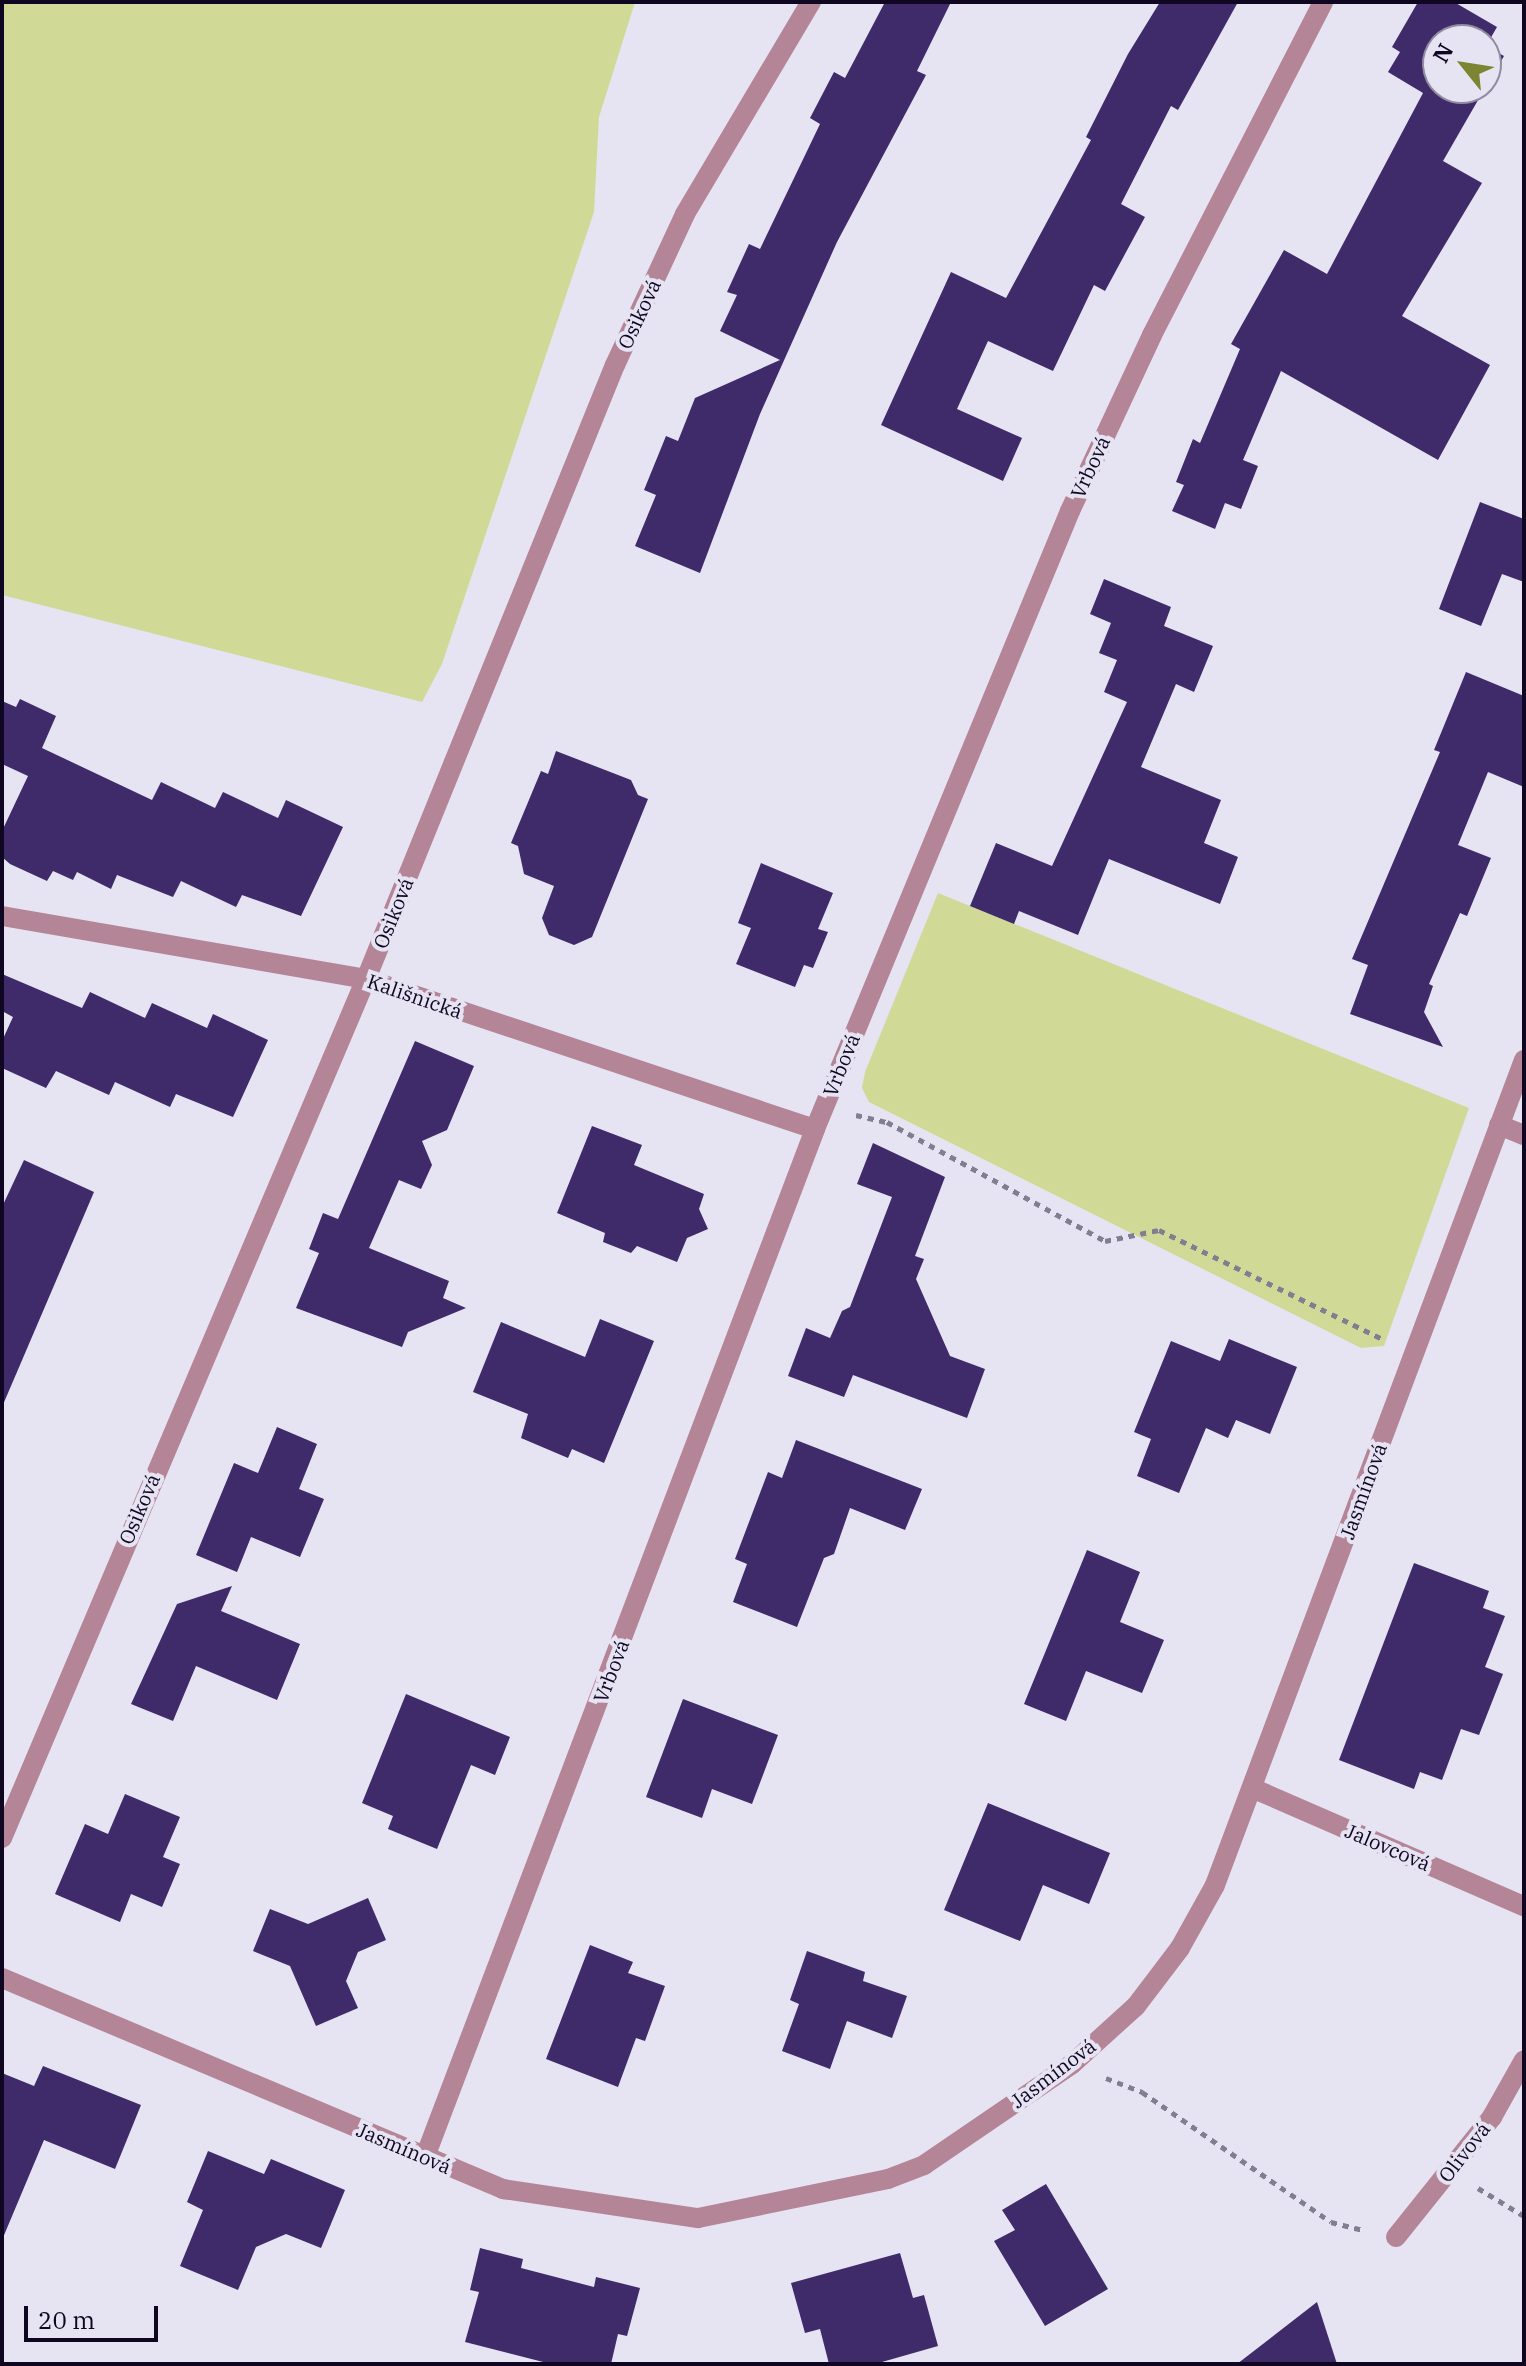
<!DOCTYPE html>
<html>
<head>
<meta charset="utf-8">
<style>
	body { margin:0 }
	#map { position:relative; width:1526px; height:2366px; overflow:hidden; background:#e6e3f3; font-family:"IBM Plex Serif",serif }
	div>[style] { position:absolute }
	.green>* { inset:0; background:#d0da96 }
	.building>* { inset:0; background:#3f2a6a }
	.path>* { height:5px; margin-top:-2.5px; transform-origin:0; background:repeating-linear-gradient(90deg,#837d92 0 6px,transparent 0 12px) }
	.minor>* { height:20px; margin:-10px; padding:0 10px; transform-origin:10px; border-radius:10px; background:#b48596 }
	span { translate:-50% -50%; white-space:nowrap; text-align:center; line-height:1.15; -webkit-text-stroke:8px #e6e3f3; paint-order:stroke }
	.street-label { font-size:20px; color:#0f0621 }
	.frame { position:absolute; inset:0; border:4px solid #0f0621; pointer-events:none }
	.north { position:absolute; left:1422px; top:24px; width:80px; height:80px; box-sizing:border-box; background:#e6e3f3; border:2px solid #908b9f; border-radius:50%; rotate:300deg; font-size:22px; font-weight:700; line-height:32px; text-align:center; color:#0f0621 }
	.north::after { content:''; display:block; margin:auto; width:28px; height:36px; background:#7c8531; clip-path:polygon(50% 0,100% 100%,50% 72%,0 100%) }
	.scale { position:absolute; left:24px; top:2306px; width:134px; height:36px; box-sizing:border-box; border:4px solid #0f0621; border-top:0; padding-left:10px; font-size:24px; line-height:28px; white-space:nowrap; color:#0f0621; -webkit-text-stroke:6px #e6e3f3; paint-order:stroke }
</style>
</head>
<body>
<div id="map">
	<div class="green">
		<i style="clip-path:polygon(2px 2px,635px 2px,599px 117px,594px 212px,442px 664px,422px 702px,2px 595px)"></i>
		<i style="clip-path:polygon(938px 893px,1469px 1108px,1384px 1346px,1361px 1348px,869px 1102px,862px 1088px,865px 1072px)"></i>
	</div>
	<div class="building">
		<i style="clip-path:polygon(885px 2px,951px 2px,917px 71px,926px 75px,837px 242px,760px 414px,700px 573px,635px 546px,656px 495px,644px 490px,666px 436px,678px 441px,695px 398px,780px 360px,720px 331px,737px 295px,727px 292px,749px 244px,760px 249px,820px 124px,810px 118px,834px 72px,845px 78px)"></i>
		<i style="clip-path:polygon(1160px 2px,1238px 2px,1178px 110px,1171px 106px,1121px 204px,1145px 217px,1105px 291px,1094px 285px,1053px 371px,988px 341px,957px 409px,1022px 438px,1003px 481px,881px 425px,951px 272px,1006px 298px,1091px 140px,1086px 137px,1128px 54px)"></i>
		<i style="clip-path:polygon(1418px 2px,1454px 2px,1497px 27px,1486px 46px,1504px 56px,1486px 87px,1486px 40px,1438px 40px,1438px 88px,1485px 88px,1443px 161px,1482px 183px,1402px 316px,1490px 365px,1438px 460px,1281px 371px,1243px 460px,1258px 466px,1241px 509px,1225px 503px,1215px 529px,1172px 511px,1184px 485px,1176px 482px,1193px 439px,1200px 443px,1240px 349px,1231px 344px,1284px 250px,1327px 274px,1423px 93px,1388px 72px,1400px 52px,1392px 47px)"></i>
		<i style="clip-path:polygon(1480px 502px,1524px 519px,1524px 582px,1502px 574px,1481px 626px,1439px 609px)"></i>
		<i style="clip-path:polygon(1104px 579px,1171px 607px,1164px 626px,1213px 646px,1194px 692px,1176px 684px,1141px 767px,1221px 800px,1204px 843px,1238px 857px,1220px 904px,1109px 859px,1078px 935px,1019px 911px,1014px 924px,970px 906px,996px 843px,1052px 866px,1127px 702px,1104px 692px,1117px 660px,1099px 653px,1111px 623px,1090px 614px)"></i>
		<i style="clip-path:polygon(1466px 672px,1524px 696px,1524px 787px,1488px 772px,1458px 845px,1491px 858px,1467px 916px,1460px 913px,1429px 984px,1433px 986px,1424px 1012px,1443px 1047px,1350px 1014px,1368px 965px,1352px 959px,1440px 752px,1434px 750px)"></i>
		<i style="clip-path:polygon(20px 699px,56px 716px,42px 748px,152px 800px,161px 782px,215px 808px,223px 792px,278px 818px,286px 800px,343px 827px,301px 916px,242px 895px,236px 907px,181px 881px,173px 897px,117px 875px,111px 889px,77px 872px,73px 880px,53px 871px,47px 881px,10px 864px,2px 857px,2px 831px,28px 776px,2px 764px,2px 701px,16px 707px)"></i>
		<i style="clip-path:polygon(556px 751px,631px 780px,638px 795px,648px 799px,592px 937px,574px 945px,549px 935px,542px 918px,554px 886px,524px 874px,518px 846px,511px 843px,541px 771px,548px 774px)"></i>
		<i style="clip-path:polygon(761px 863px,833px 893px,818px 929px,828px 932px,813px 968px,804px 965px,795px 987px,736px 964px,751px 928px,738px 923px)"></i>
		<i style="clip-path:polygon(2px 974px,82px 1008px,90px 992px,145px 1018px,152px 1003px,207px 1028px,213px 1014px,268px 1040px,233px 1117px,176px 1094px,170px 1107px,115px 1082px,109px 1095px,56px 1071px,46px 1088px,2px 1068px,2px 1041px,13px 1017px,2px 1011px)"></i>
		<i style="clip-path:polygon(415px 1041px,474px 1066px,447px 1130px,422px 1141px,432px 1165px,421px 1189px,399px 1180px,369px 1248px,449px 1281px,443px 1298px,466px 1308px,408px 1332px,402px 1347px,296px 1308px,319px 1253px,309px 1249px,323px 1213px,338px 1219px)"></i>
		<i style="clip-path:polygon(592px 1126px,642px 1145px,634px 1165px,704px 1194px,699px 1209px,708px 1229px,687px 1238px,677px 1262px,637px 1246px,631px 1253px,603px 1242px,605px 1233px,557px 1213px)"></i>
		<i style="clip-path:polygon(873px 1143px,945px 1177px,915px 1256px,924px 1259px,916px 1279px,950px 1356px,985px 1369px,967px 1418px,853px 1375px,844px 1397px,788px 1376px,806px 1328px,830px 1338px,842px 1311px,850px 1307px,892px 1197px,857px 1184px)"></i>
		<i style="clip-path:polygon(24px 1160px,94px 1192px,2px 1407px,2px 1207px)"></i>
		<i style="clip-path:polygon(600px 1319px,654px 1341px,604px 1463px,572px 1449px,568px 1458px,521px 1438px,528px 1414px,473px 1392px,501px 1322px,585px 1357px)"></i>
		<i style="clip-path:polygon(1229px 1339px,1297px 1367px,1270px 1434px,1236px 1420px,1228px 1438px,1206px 1428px,1179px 1493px,1137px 1476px,1151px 1439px,1134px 1432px,1171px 1341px,1220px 1361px)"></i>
		<i style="clip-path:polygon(277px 1427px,317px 1444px,299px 1489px,324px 1499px,300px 1557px,251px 1537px,237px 1572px,196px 1555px,234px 1463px,258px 1473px)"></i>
		<i style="clip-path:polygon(796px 1440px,922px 1489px,905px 1530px,850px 1508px,834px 1554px,824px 1558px,797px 1627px,733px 1602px,747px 1564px,735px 1559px,768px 1472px,782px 1478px)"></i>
		<i style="clip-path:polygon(1087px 1550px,1140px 1572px,1120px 1622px,1164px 1640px,1142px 1693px,1086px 1671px,1066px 1721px,1024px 1704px)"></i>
		<i style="clip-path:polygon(1414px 1563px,1489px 1591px,1483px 1608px,1505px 1616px,1485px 1667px,1503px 1674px,1479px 1735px,1461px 1729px,1442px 1780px,1420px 1772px,1414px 1789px,1339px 1760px)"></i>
		<i style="clip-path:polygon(232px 1586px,221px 1611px,300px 1644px,277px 1700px,196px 1666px,173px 1721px,131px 1704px,177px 1604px)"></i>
		<i style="clip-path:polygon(406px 1694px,510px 1737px,495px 1775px,471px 1765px,437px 1849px,388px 1829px,393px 1816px,362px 1803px)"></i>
		<i style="clip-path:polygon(683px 1699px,778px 1735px,752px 1804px,712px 1789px,702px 1818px,646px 1797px)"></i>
		<i style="clip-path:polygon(125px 1794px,180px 1817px,163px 1857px,180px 1864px,162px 1907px,131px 1894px,120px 1922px,55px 1894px,85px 1824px,108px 1834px)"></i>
		<i style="clip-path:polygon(988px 1803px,1110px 1853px,1089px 1904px,1043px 1885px,1020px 1941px,944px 1910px)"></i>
		<i style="clip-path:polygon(368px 1898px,386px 1940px,358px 1952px,346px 1981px,358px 2008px,316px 2026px,290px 1966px,253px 1951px,270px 1909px,308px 1924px)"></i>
		<i style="clip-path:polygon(590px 1945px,633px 1962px,628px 1973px,665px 1986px,645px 2041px,636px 2038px,618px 2087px,546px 2059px)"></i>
		<i style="clip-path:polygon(807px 1951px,865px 1972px,863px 1981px,907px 1996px,892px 2038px,847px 2021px,830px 2069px,782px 2051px,799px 2004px,790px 2000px)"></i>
		<i style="clip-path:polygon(43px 2066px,141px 2105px,115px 2169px,44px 2140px,2px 2240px,2px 2073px,34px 2086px)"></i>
		<i style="clip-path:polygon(208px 2151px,264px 2174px,271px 2159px,345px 2190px,321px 2248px,286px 2234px,256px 2247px,238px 2290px,180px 2266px,203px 2210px,187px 2202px)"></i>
		<i style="clip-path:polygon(1046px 2184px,1108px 2289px,1045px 2326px,994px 2241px,1015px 2230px,1002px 2210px)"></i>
		<i style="clip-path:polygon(480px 2248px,523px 2259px,521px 2268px,594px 2287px,596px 2277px,640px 2288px,627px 2336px,618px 2334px,611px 2364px,551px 2364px,465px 2342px,479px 2292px,470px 2290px)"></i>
		<i style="clip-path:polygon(900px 2253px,913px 2298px,924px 2295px,938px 2346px,875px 2364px,829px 2364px,820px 2329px,805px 2333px,791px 2283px)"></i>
		<i style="clip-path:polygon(1317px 2302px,1337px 2364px,1237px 2364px)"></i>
	</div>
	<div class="path">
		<i style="left:856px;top:1115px;width:32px;rotate:13deg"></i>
		<i style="left:887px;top:1122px;width:248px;rotate:28.6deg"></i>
		<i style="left:1105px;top:1241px;width:55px;rotate:-11.5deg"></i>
		<i style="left:1159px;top:1230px;width:251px;rotate:26deg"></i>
		<i style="left:1106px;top:2078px;width:39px;rotate:21deg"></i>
		<i style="left:1142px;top:2092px;width:229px;rotate:34.5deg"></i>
		<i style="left:1331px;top:2222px;width:34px;rotate:14deg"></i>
		<i style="left:1478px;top:2188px;width:54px;rotate:31.3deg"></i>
	</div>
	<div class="minor">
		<i style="left:2px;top:916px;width:369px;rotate:9.8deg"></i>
		<i style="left:366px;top:979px;width:473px;rotate:18.5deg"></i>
		<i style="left:1499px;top:1125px;width:27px;rotate:22deg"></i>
		<i style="left:1252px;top:1788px;width:296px;rotate:23.5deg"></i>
		<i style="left:2px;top:1838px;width:933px;rotate:-67.04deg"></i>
		<i style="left:366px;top:979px;width:663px;rotate:-67.93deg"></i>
		<i style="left:615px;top:365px;width:166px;rotate:-65.1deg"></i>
		<i style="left:685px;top:214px;width:247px;rotate:-59.3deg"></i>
		<i style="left:2px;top:1978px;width:544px;rotate:22.84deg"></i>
		<i style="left:503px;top:2189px;width:197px;rotate:8.5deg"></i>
		<i style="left:698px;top:2218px;width:194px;rotate:-11.6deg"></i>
		<i style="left:888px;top:2179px;width:39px;rotate:-21deg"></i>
		<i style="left:924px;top:2165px;width:179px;rotate:-34.3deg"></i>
		<i style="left:1072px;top:2064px;width:86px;rotate:-42.2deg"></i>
		<i style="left:1136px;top:2006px;width:73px;rotate:-52.8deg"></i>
		<i style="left:1180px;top:1948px;width:72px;rotate:-60.9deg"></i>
		<i style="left:1215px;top:1885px;width:881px;rotate:-69.47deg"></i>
		<i style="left:425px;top:2157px;width:1099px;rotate:-69.22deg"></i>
		<i style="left:815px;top:1129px;width:669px;rotate:-67.58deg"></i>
		<i style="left:1070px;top:511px;width:194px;rotate:-65deg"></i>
		<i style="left:1152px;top:335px;width:374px;rotate:-62.8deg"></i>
		<i style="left:1396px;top:2237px;width:154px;rotate:-51.3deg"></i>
		<i style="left:1492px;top:2117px;width:65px;rotate:-60.7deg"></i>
	</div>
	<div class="street-label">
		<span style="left:639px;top:314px;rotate:-65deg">Osiková</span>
		<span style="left:1090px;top:467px;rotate:-65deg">Vrbová</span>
		<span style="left:393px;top:913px;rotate:-68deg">Osiková</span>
		<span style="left:415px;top:996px;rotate:19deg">Kališnická</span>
		<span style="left:841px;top:1065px;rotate:-68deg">Vrbová</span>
		<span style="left:1363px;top:1491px;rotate:-70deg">Jasmínová</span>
		<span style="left:139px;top:1509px;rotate:-67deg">Osiková</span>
		<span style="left:611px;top:1671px;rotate:-69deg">Vrbová</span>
		<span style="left:1388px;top:1847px;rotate:23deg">Jalovcová</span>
		<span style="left:1053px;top:2073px;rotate:-37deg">Jasmínová</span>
		<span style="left:404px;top:2148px;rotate:23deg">Jasmínová</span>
		<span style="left:1464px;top:2152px;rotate:-52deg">Olivová</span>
	</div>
	<div class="frame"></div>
	<div class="north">N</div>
	<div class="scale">20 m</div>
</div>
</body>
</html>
